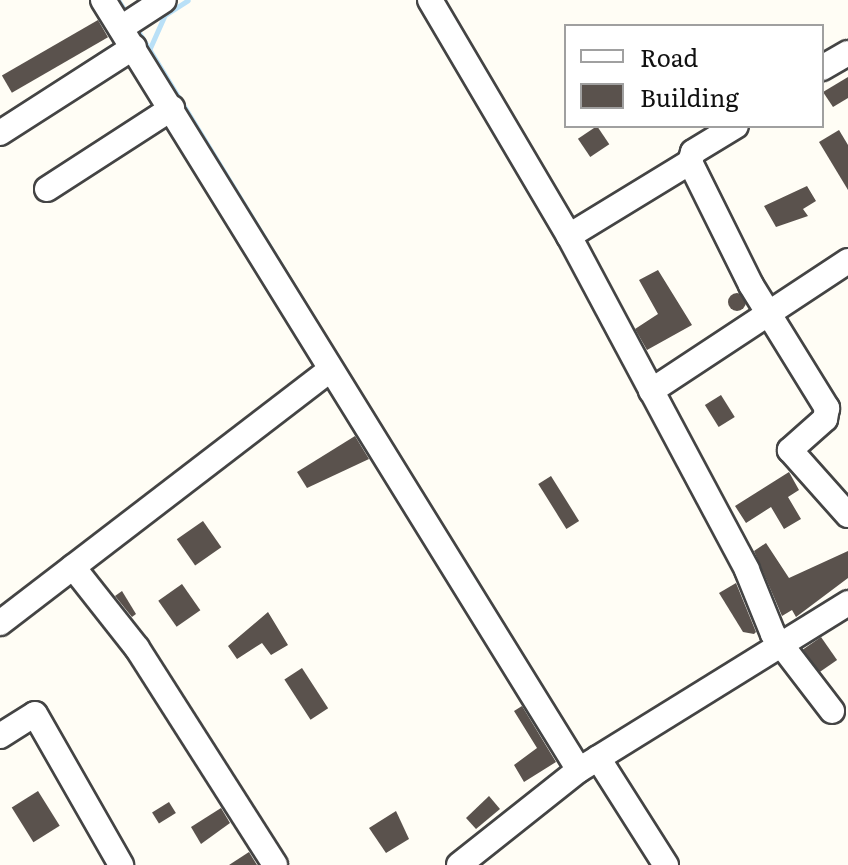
<!DOCTYPE html>
<html>
<head>
<meta charset="utf-8">
<style>
	body { margin:0 }
	#map { position:relative; width:848px; height:865px; overflow:hidden; background:#fffdf5; font-family:Literata,serif }
	div>[style] { position:absolute }
	.stream>* { height:5px; margin:-2.5px; padding:0 2.5px; transform-origin:2.5px; border-radius:2.5px; background:#b9e0f7 }
	.building>* { inset:0; background:#5a524d; transform-origin:0 0 }
	.round { border-radius:50% }
	.roads { filter:drop-shadow(2px 0 #444) drop-shadow(-2px 0 #444) drop-shadow(0 2px #444) drop-shadow(0 -2px #444) }
	.minor>* { height:24px; margin:-12px; padding:0 12px; transform-origin:12px; border-radius:12px; background:#fff }
	span { translate:-50% -50%; white-space:nowrap; text-align:center; line-height:1.15; -webkit-text-stroke:8px #fff; paint-order:stroke }
	.legend { position:absolute; left:564px; top:24px; width:260px; height:104px; box-sizing:border-box; background:#fff; border:2px solid #a0a0a0; margin:0; padding:10px 14px; list-style:none; font-size:24px; color:#111 }
	.legend li { display:flex; align-items:center; gap:16px; height:40px }
	.legend b { width:40px; border:2px solid #a0a0a0 }
</style>
</head>
<body>
<div id="map">
	<div class="stream">
		<i style="left:118px;top:0;width:17px;rotate:57deg"></i>
		<i style="left:135px;top:26px;width:422px;rotate:58.6deg"></i>
		<i style="left:150px;top:48px;width:36px;rotate:-66deg"></i>
		<i style="left:165px;top:15px;width:27px;rotate:-33deg"></i>
	</div>
	<div class="building">
		<i style="left:98px;top:20px;width:20px;height:111px;rotate:60deg"></i>
		<i style="clip-path:polygon(848px 77px,848px 98px,833px 107px,823px 92px)"></i>
		<i style="left:597px;top:126px;width:22px;height:23px;rotate:56deg"></i>
		<i style="clip-path:polygon(839px 130px,848px 145px,848px 190px,819px 142px)"></i>
		<i style="clip-path:polygon(807px 186px,816px 201px,803px 209px,808px 216px,776px 227px,764px 206px)"></i>
		<i style="clip-path:polygon(658px 270px,692px 325px,647px 350px,635px 329px,658px 314px,639px 280px)"></i>
		<i class="round" style="left:728px;top:293px;width:18px;height:18px"></i>
		<i style="left:721px;top:395px;width:26px;height:19px;rotate:58deg"></i>
		<i style="clip-path:polygon(355px 436px,369px 459px,307px 488px,297px 472px)"></i>
		<i style="clip-path:polygon(789px 472px,799px 490px,788px 497px,801px 519px,784px 529px,771px 507px,746px 523px,735px 506px)"></i>
		<i style="left:551px;top:476px;width:53px;height:15px;rotate:58deg"></i>
		<i style="left:203px;top:521px;width:32px;height:32px;rotate:55deg"></i>
		<i style="clip-path:polygon(766px 543px,789px 578px,848px 551px,848px 578px,796px 617px,792px 610px,782px 616px,754px 551px)"></i>
		<i style="clip-path:polygon(736px 583px,756px 632px,754px 634px,743px 632px,719px 593px)"></i>
		<i style="left:182px;top:584px;width:32px;height:29px;rotate:55deg"></i>
		<i style="clip-path:polygon(122px 591px,136px 614px,132px 617px,115px 596px)"></i>
		<i style="clip-path:polygon(268px 612px,288px 645px,271px 655px,262px 643px,237px 659px,228px 646px)"></i>
		<i style="left:821px;top:637px;width:28px;height:22px;rotate:55deg"></i>
		<i style="left:302px;top:668px;width:48px;height:21px;rotate:57deg"></i>
		<i style="clip-path:polygon(522px 706px,556px 762px,524px 782px,514px 765px,537px 748px,514px 711px)"></i>
		<i style="left:38px;top:791px;width:41px;height:31px;rotate:58deg"></i>
		<i style="clip-path:polygon(489px 796px,500px 809px,476px 829px,466px 818px)"></i>
		<i style="left:169px;top:802px;width:13px;height:20px;rotate:58deg"></i>
		<i style="clip-path:polygon(221px 808px,230px 823px,201px 844px,191px 827px)"></i>
		<i style="clip-path:polygon(396px 811px,409px 839px,386px 853px,369px 828px)"></i>
		<i style="clip-path:polygon(249px 852px,257px 865px,229px 865px)"></i>
	</div>
	<div class="roads">
		<div class="minor">
			<i style="left:103px;top:0;width:905px;rotate:58.28deg"></i>
			<i style="left:430px;top:0;width:274px;rotate:59.5deg"></i>
			<i style="left:569px;top:236px;width:378px;rotate:61.9deg"></i>
			<i style="left:747px;top:570px;width:69px;rotate:67.9deg"></i>
			<i style="left:773px;top:634px;width:97px;rotate:52.5deg"></i>
			<i style="left:121px;top:28px;width:51px;rotate:-33.1deg"></i>
			<i style="left:822px;top:68px;width:30px;rotate:-30deg"></i>
			<i style="left:0;top:133px;width:159px;rotate:-32.7deg"></i>
			<i style="left:690px;top:162px;width:10px;rotate:-73deg"></i>
			<i style="left:693px;top:152px;width:50px;rotate:-31.2deg"></i>
			<i style="left:47px;top:189px;width:149px;rotate:-32.9deg"></i>
			<i style="left:569px;top:236px;width:142px;rotate:-31.4deg"></i>
			<i style="left:690px;top:162px;width:137px;rotate:63.6deg"></i>
			<i style="left:751px;top:285px;width:145px;rotate:58.3deg"></i>
			<i style="left:827px;top:408px;width:11px;rotate:100deg"></i>
			<i style="left:825px;top:419px;width:47px;rotate:138.5deg"></i>
			<i style="left:790px;top:450px;width:87px;rotate:48.3deg"></i>
			<i style="left:651px;top:391px;width:236px;rotate:-33.4deg"></i>
			<i style="left:73px;top:567px;width:103px;rotate:51.7deg"></i>
			<i style="left:137px;top:648px;width:257px;rotate:57.5deg"></i>
			<i style="left:0;top:623px;width:414px;rotate:-37.5deg"></i>
			<i style="left:0;top:736px;width:41px;rotate:-32.2deg"></i>
			<i style="left:35px;top:714px;width:174px;rotate:60.3deg"></i>
			<i style="left:598px;top:758px;width:127px;rotate:57.6deg"></i>
			<i style="left:459px;top:865px;width:153px;rotate:-38.4deg"></i>
			<i style="left:579px;top:770px;width:317px;rotate:-31.8deg"></i>
		</div>
	</div>
	<ul class="legend">
	<li><b style="height:10px;background:#fff"></b>Road</li>
	<li><b style="height:22px;background:#5a524d"></b>Building</li>
	</ul>
</div>
</body>
</html>
